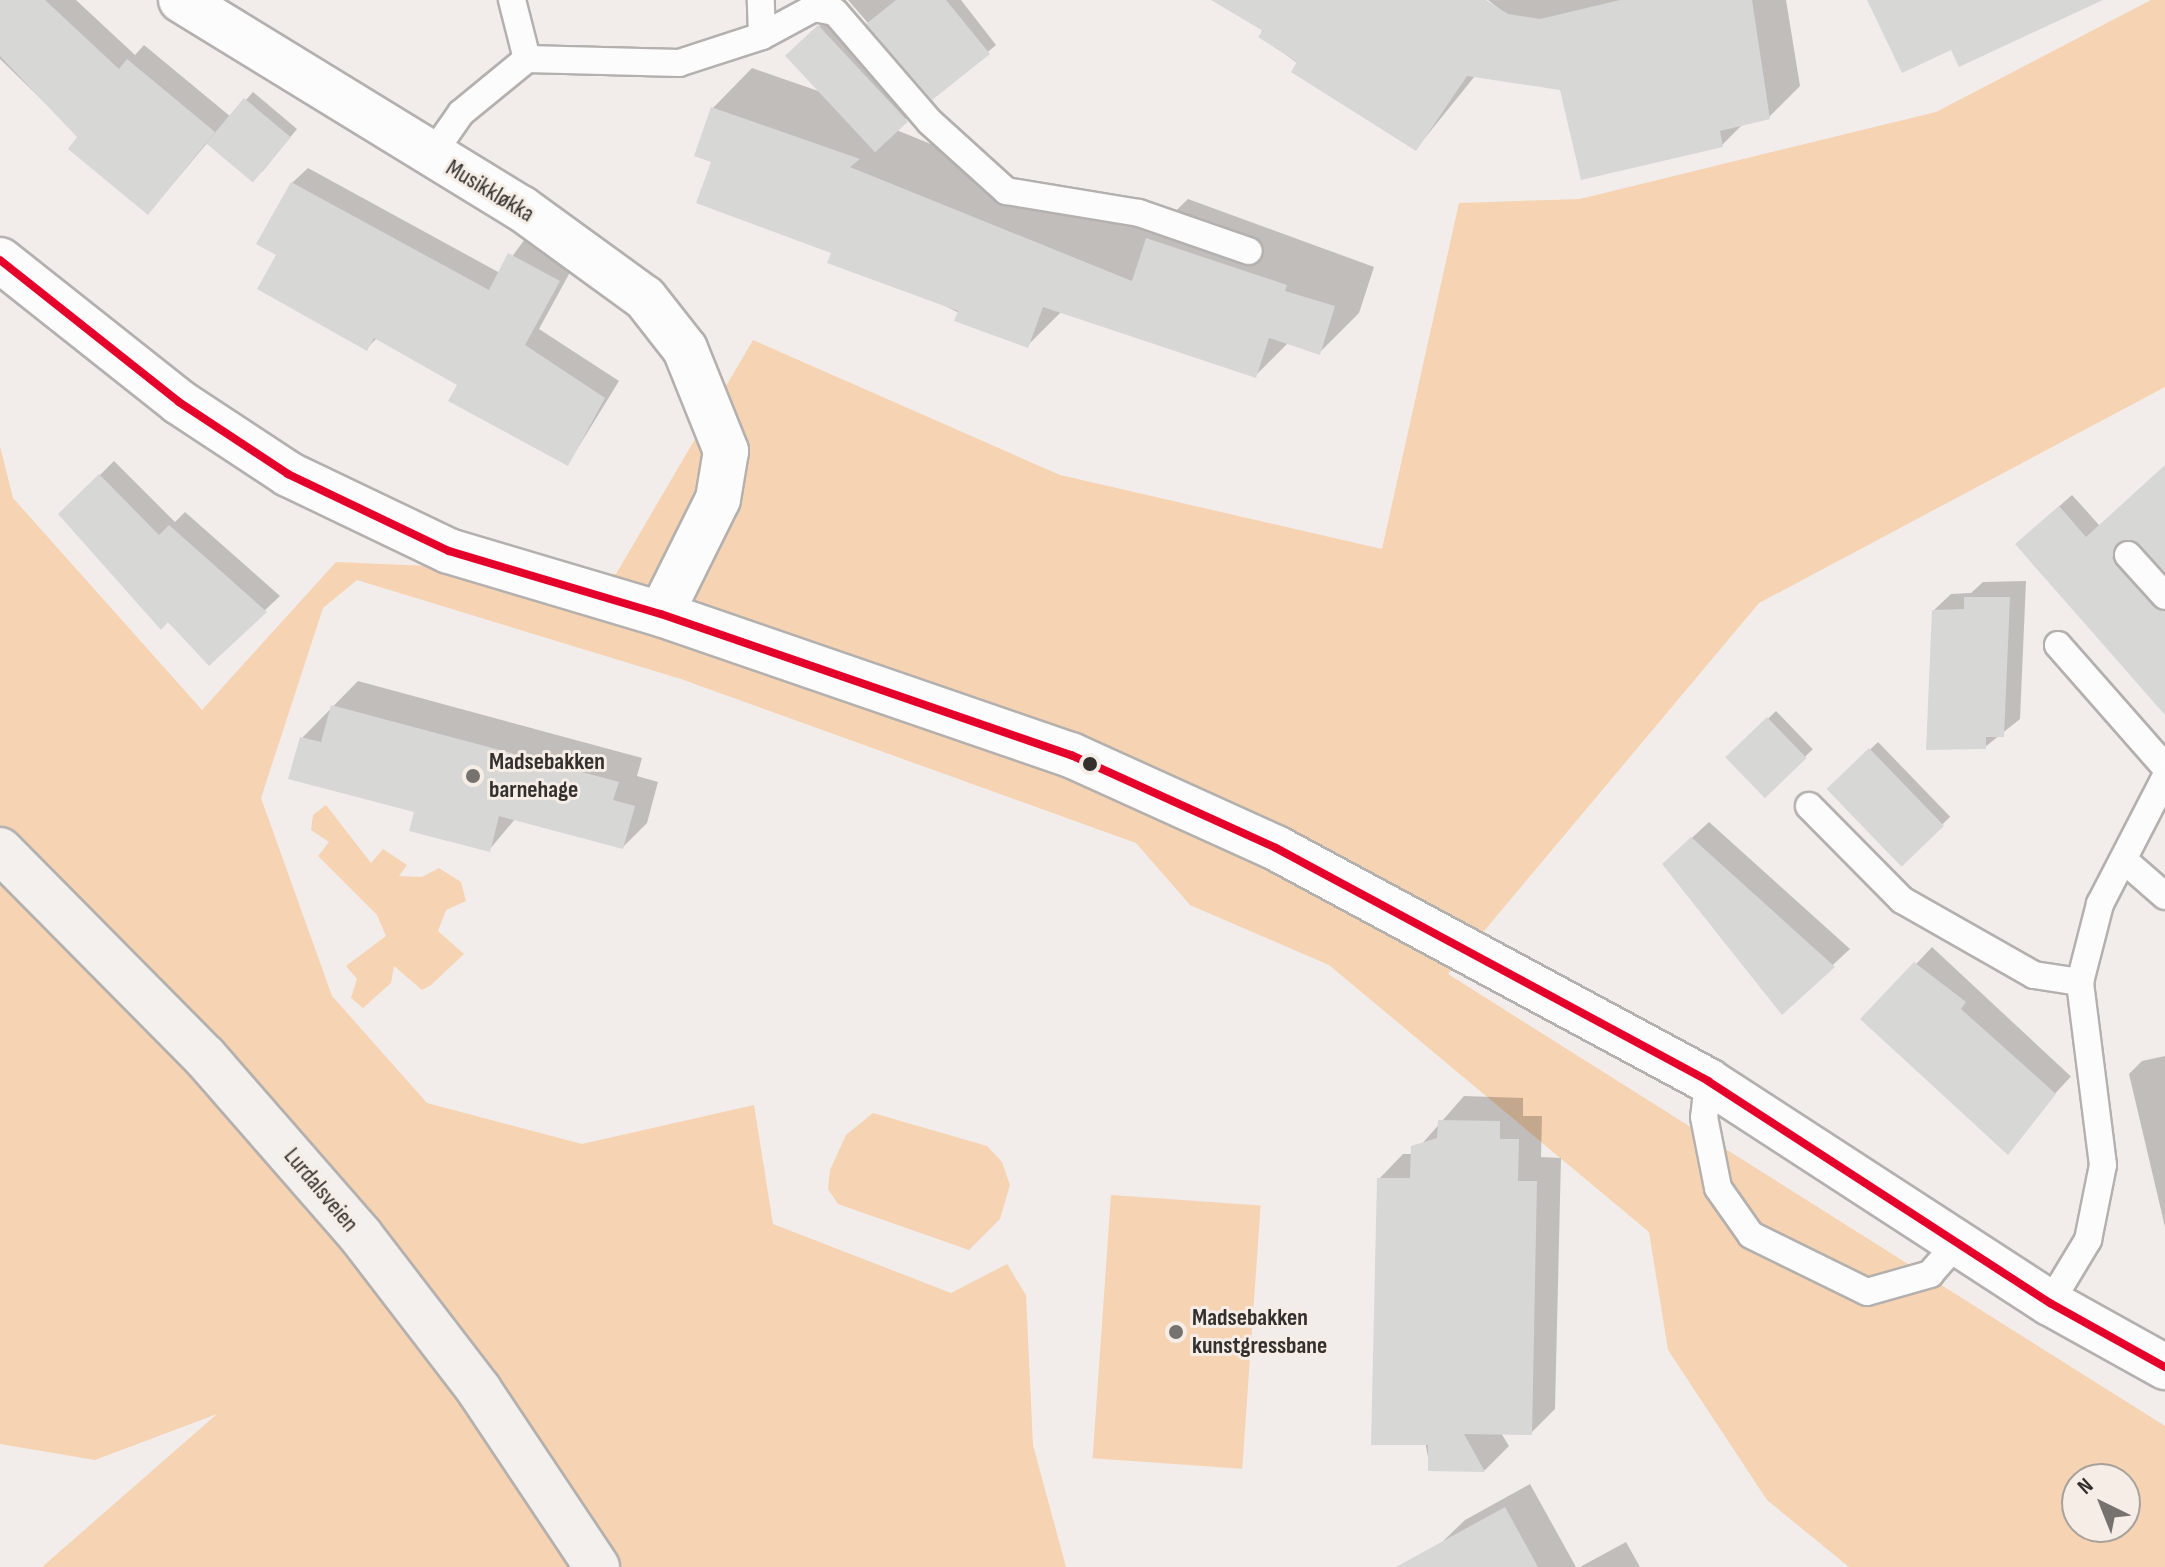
<!DOCTYPE html>
<html>
<head>
<meta charset="utf-8">
<style>
	body { margin:0 }
	#map { position:relative; width:2165px; height:1567px; overflow:hidden; background:#f2edea; font-family:"Sofia Sans Condensed",sans-serif }
	div>[style] { position:absolute }
	.green>* { inset:0; background:#f6d3b2; transform-origin:0 0 }
	.shadow>* { inset:0; background:#0003; transform-origin:0 0 }
	.building>* { inset:0; background:#d7d7d6; transform-origin:0 0 }
	.roads { filter:drop-shadow(2px 0 #b4b0ae) drop-shadow(-2px 0 #b4b0ae) drop-shadow(0 2px #b4b0ae) drop-shadow(0 -2px #b4b0ae) }
	.service>* { height:26px; margin:-13px; padding:0 13px; transform-origin:13px; border-radius:13px; background:#fdfcfc }
	.minor>* { height:44px; margin:-22px; padding:0 22px; transform-origin:22px; border-radius:22px; background:#fdfcfc }
	.secondary>* { height:44px; margin:-22px; padding:0 22px; transform-origin:22px; border-radius:22px; background:#f3f0ed }
	.bus-1>* { height:8px; margin:-4px; padding:0 4px; transform-origin:4px; border-radius:4px; background:#e4002b }
	.dots>* { width:22px; height:22px; translate:-50% -50%; box-sizing:border-box; border:4px solid #f5ede6; border-radius:50% }
	span { translate:-50% -50%; white-space:nowrap; text-align:center; line-height:1.15; -webkit-text-stroke:6px #f5ede6; paint-order:stroke }
	.street-label { font-size:24px; color:#33302e }
	.poi-label { font-size:24px; color:#33302e; font-weight:700 }
	.left { translate:0 -50%; text-align:left }
	.north { position:absolute; left:2061px; top:1463px; width:80px; height:80px; box-sizing:border-box; background:#f5ede6; border:2px solid #a7a19c; border-radius:50%; rotate:317deg; font-size:22px; font-weight:700; line-height:32px; text-align:center; color:#33302e }
	.north::after { content:''; display:block; margin:auto; width:28px; height:36px; background:#767270; clip-path:polygon(50% 0,100% 100%,50% 72%,0 100%) }
</style>
</head>
<body>
<div id="map">
	<div class="green">
		<i style="clip-path:polygon(evenodd,2151px 0,2165px 0,2165px 387px,1759px 603px,1448px 974px,2165px 1426px,2165px 1567px,1849px 1567px,1767px 1500px,1668px 1350px,1649px 1232px,1329px 965px,1190px 905px,1136px 843px,681px 679px,357px 580px,323px 608px,261px 798px,332px 996px,427px 1103px,582px 1144px,754px 1105px,773px 1224px,951px 1293px,1007px 1264px,1026px 1295px,1033px 1445px,1066px 1567px,42px 1567px,217px 1414px,95px 1460px,0 1444px,0 446px,13px 498px,202px 710px,336px 562px,616px 574px,753px 340px,1060px 475px,1382px 549px,1459px 203px,1580px 199px,1936px 112px,2151px 0,2077px 1479px,2125px 1479px,2125px 1527px,2077px 1527px,2077px 1479px)"></i>
		<i style="clip-path:polygon(326px 805px,371px 863px,383px 849px,407px 865px,399px 876px,422px 877px,439px 868px,461px 882px,466px 901px,446px 910px,438px 931px,464px 954px,431px 985px,422px 990px,394px 966px,391px 983px,363px 1008px,351px 998px,357px 979px,346px 966px,386px 936px,377px 915px,318px 856px,329px 842px,311px 830px,313px 815px)"></i>
		<i style="clip-path:polygon(873px 1113px,987px 1146px,1002px 1162px,1010px 1185px,1000px 1219px,969px 1250px,838px 1204px,828px 1189px,830px 1170px,846px 1135px)"></i>
		<i style="left:1111px;top:1195px;width:150px;height:264px;rotate:4deg"></i>
	</div>
	<div class="shadow">
		<i style="clip-path:polygon(0 0,76px 0,135px 55px,144px 45px,231px 117px,253px 92px,297px 129px,262px 172px,208px 142px,162px 197px,80px 137px,0 59px)"></i>
		<i style="clip-path:polygon(848px 0,961px 0,996px 45px,933px 98px)"></i>
		<i style="clip-path:polygon(1275px 0,1480px 0,1515px 21px,1488px 0,1786px 0,1800px 86px,1769px 117px,1744px 123px,1722px 145px,1561px 88px,1475px 76px,1416px 149px,1260px 36px)"></i>
		<i style="clip-path:polygon(828px 18px,914px 111px,894px 129px,1152px 234px,1188px 199px,1374px 267px,1359px 313px,1320px 352px,1289px 342px,1255px 376px,1062px 311px,1027px 346px,834px 252px,714px 161px,713px 108px,752px 68px,824px 93px,788px 55px)"></i>
		<i style="clip-path:polygon(308px 168px,500px 273px,525px 239px,574px 265px,539px 329px,619px 381px,568px 464px,460px 384px,378px 337px,367px 348px,279px 254px,292px 183px)"></i>
		<i style="clip-path:polygon(114px 461px,175px 522px,185px 512px,280px 596px,209px 663px,61px 514px)"></i>
		<i style="clip-path:polygon(2165px 467px,2165px 569px,2141px 542px,2128px 542px,2127px 552px,2165px 594px,2165px 711px,2030px 532px,2072px 495px,2100px 526px)"></i>
		<i style="clip-path:polygon(2026px 581px,2020px 719px,1985px 747px,1934px 610px,1951px 594px,1971px 593px,1983px 582px)"></i>
		<i style="clip-path:polygon(358px 681px,642px 758px,637px 776px,658px 782px,647px 823px,623px 847px,516px 818px,489px 850px,302px 738px)"></i>
		<i style="left:1776px;top:711px;width:53px;height:66px;rotate:46deg"></i>
		<i style="left:1878px;top:742px;width:104px;height:68px;rotate:46deg"></i>
		<i style="clip-path:polygon(1709px 822px,1850px 949px,1782px 1012px,1681px 848px)"></i>
		<i style="left:1932px;top:947px;width:190px;height:100px;rotate:43deg"></i>
		<i style="clip-path:polygon(2165px 1056px,2165px 1227px,2129px 1074px,2142px 1061px)"></i>
		<i style="clip-path:polygon(1464px 1096px,1523px 1098px,1523px 1116px,1542px 1116px,1541px 1157px,1561px 1158px,1555px 1409px,1531px 1433px,1501px 1433px,1509px 1446px,1485px 1470px,1430px 1469px,1379px 1179px,1403px 1154px,1413px 1154px)"></i>
		<i style="clip-path:polygon(1530px 1484px,1576px 1567px,1439px 1567px,1440px 1544px,1465px 1520px)"></i>
		<i style="clip-path:polygon(1626px 1542px,1640px 1567px,1580px 1567px)"></i>
	</div>
	<div class="building">
		<i style="clip-path:polygon(0 0,45px 0,119px 69px,127px 59px,215px 132px,148px 215px,68px 149px,77px 137px,0 56px)"></i>
		<i style="clip-path:polygon(896px 0,946px 0,990px 54px,932px 100px,866px 24px)"></i>
		<i style="clip-path:polygon(1211px 0,1486px 0,1508px 14px,1540px 19px,1620px 0,1752px 0,1770px 119px,1720px 131px,1723px 147px,1581px 180px,1560px 90px,1467px 76px,1416px 151px,1291px 72px,1297px 62px,1258px 37px,1263px 31px)"></i>
		<i style="clip-path:polygon(1867px 0,2103px 0,1959px 67px,1951px 50px,1902px 73px)"></i>
		<i style="left:818px;top:25px;width:132px;height:45px;rotate:47deg"></i>
		<i style="left:244px;top:98px;width:61px;height:59px;rotate:40deg"></i>
		<i style="clip-path:polygon(711px 107px,860px 159px,850px 167px,1132px 281px,1146px 238px,1287px 285px,1285px 291px,1335px 306px,1320px 355px,1269px 338px,1256px 378px,1043px 307px,1028px 348px,954px 321px,958px 311px,827px 263px,831px 253px,696px 203px,711px 162px,694px 156px)"></i>
		<i style="clip-path:polygon(291px 182px,489px 290px,508px 253px,560px 281px,525px 345px,605px 398px,568px 466px,448px 401px,457px 385px,374px 338px,367px 351px,257px 289px,276px 255px,256px 244px)"></i>
		<i style="clip-path:polygon(2165px 465px,2165px 572px,2132px 540px,2118px 543px,2112px 558px,2165px 612px,2165px 715px,2015px 544px,2059px 506px,2086px 537px)"></i>
		<i style="clip-path:polygon(99px 474px,159px 535px,169px 525px,267px 612px,209px 666px,168px 622px,161px 630px,58px 514px)"></i>
		<i style="clip-path:polygon(1964px 597px,2010px 597px,2004px 737px,1986px 737px,1986px 749px,1926px 750px,1932px 610px,1964px 609px)"></i>
		<i style="clip-path:polygon(331px 705px,619px 782px,613px 800px,635px 806px,623px 849px,499px 816px,490px 852px,409px 831px,414px 812px,288px 779px,300px 737px,321px 742px)"></i>
		<i style="left:1767px;top:717px;width:57px;height:58px;rotate:46deg"></i>
		<i style="left:1869px;top:748px;width:108px;height:59px;rotate:46deg"></i>
		<i style="clip-path:polygon(1691px 837px,1835px 967px,1782px 1015px,1662px 864px)"></i>
		<i style="clip-path:polygon(1914px 962px,1966px 1002px,1961px 1009px,2056px 1094px,2008px 1155px,1860px 1019px)"></i>
		<i style="clip-path:polygon(1438px 1120px,1500px 1121px,1500px 1139px,1519px 1139px,1518px 1181px,1537px 1181px,1532px 1435px,1464px 1434px,1485px 1472px,1428px 1471px,1428px 1445px,1371px 1445px,1377px 1178px,1410px 1178px,1411px 1146px,1437px 1138px)"></i>
		<i style="clip-path:polygon(1505px 1507px,1538px 1567px,1396px 1567px)"></i>
	</div>
	<div class="roads">
		<div class="service">
			<i style="left:512px;top:0;width:61px;rotate:75.7deg"></i>
			<i style="left:762px;top:36px;width:59px;rotate:-28.3deg"></i>
			<i style="left:814px;top:8px;width:21px;rotate:11deg"></i>
			<i style="left:835px;top:12px;width:145px;rotate:49.2deg"></i>
			<i style="left:930px;top:122px;width:103px;rotate:42.2deg"></i>
			<i style="left:1006px;top:191px;width:135px;rotate:9.4deg"></i>
			<i style="left:1139px;top:213px;width:116px;rotate:19.1deg"></i>
			<i style="left:431px;top:156px;width:52px;rotate:-55.1deg"></i>
			<i style="left:461px;top:113px;width:85px;rotate:-39.3deg"></i>
			<i style="left:527px;top:59px;width:152px;rotate:1.5deg"></i>
			<i style="left:679px;top:63px;width:87px;rotate:-18deg"></i>
			<i style="left:762px;top:36px;width:36px;rotate:-92deg"></i>
			<i style="left:2128px;top:555px;width:55px;rotate:47.9deg"></i>
			<i style="left:2058px;top:645px;width:162px;rotate:48.7deg"></i>
			<i style="left:1809px;top:806px;width:132px;rotate:45.3deg"></i>
			<i style="left:1902px;top:900px;width:152px;rotate:29.6deg"></i>
			<i style="left:2034px;top:975px;width:47px;rotate:8.7deg"></i>
			<i style="left:2125px;top:861px;width:53px;rotate:41.2deg"></i>
			<i style="left:1708px;top:1081px;width:36px;rotate:96deg"></i>
			<i style="left:1704px;top:1117px;width:72px;rotate:78.8deg"></i>
			<i style="left:1718px;top:1188px;width:57px;rotate:54.9deg"></i>
			<i style="left:1751px;top:1235px;width:129px;rotate:26.2deg"></i>
			<i style="left:1867px;top:1292px;width:66px;rotate:-15.9deg"></i>
			<i style="left:1930px;top:1274px;width:41px;rotate:-48.9deg"></i>
			<i style="left:2050px;top:1303px;width:74px;rotate:-58.9deg"></i>
			<i style="left:2088px;top:1240px;width:76px;rotate:-78.7deg"></i>
			<i style="left:2103px;top:1165px;width:184px;rotate:-97.2deg"></i>
			<i style="left:2080px;top:982px;width:81px;rotate:-75.6deg"></i>
			<i style="left:2100px;top:904px;width:142px;rotate:-62.7deg"></i>
		</div>
		<div class="minor">
			<i style="left:181px;top:0;width:399px;rotate:31.5deg"></i>
			<i style="left:521px;top:208px;width:153px;rotate:36deg"></i>
			<i style="left:645px;top:298px;width:65px;rotate:51.9deg"></i>
			<i style="left:685px;top:349px;width:110px;rotate:68.1deg"></i>
			<i style="left:726px;top:451px;width:49px;rotate:99.5deg"></i>
			<i style="left:718px;top:499px;width:128px;rotate:116.4deg"></i>
			<i style="left:0;top:260px;width:228px;rotate:38.4deg"></i>
			<i style="left:179px;top:402px;width:131px;rotate:33.4deg"></i>
			<i style="left:288px;top:474px;width:178px;rotate:25.6deg"></i>
			<i style="left:449px;top:551px;width:221px;rotate:16.6deg"></i>
			<i style="left:661px;top:614px;width:434px;rotate:19deg"></i>
			<i style="left:1071px;top:755px;width:225px;rotate:24.4deg"></i>
			<i style="left:1276px;top:848px;width:491px;rotate:28.3deg"></i>
			<i style="left:1708px;top:1081px;width:408px;rotate:33deg"></i>
			<i style="left:2050px;top:1303px;width:132px;rotate:29.1deg"></i>
		</div>
		<div class="secondary">
			<i style="left:0;top:850px;width:291px;rotate:45.3deg"></i>
			<i style="left:205px;top:1057px;width:237px;rotate:48.9deg"></i>
			<i style="left:361px;top:1236px;width:194px;rotate:52.5deg"></i>
			<i style="left:479px;top:1390px;width:213px;rotate:56.3deg"></i>
		</div>
	</div>
	<div class="bus-1">
		<i style="left:0;top:260px;width:228px;rotate:38.4deg"></i>
		<i style="left:179px;top:402px;width:131px;rotate:33.4deg"></i>
		<i style="left:288px;top:474px;width:178px;rotate:25.6deg"></i>
		<i style="left:449px;top:551px;width:221px;rotate:16.6deg"></i>
		<i style="left:661px;top:614px;width:434px;rotate:19deg"></i>
		<i style="left:1071px;top:755px;width:225px;rotate:24.4deg"></i>
		<i style="left:1276px;top:848px;width:491px;rotate:28.3deg"></i>
		<i style="left:1708px;top:1081px;width:408px;rotate:33deg"></i>
		<i style="left:2050px;top:1303px;width:132px;rotate:29.1deg"></i>
	</div>
	<div class="dots">
		<i style="left:1090px;top:764px;background:#33302e"></i>
		<i style="left:473px;top:776px;background:#767270"></i>
		<i style="left:1176px;top:1332px;background:#767270"></i>
	</div>
	<div class="street-label">
		<span style="left:490px;top:191px;rotate:31deg">Musikkløkka</span>
		<span style="left:321px;top:1190px;rotate:50deg">Lurdalsveien</span>
	</div>
	<div class="poi-label">
		<span class="left" style="left:489px;top:776px">Madsebakken<br>barnehage</span>
		<span class="left" style="left:1192px;top:1332px">Madsebakken<br>kunstgressbane</span>
	</div>
	<div class="north">N</div>
</div>
</body>
</html>
